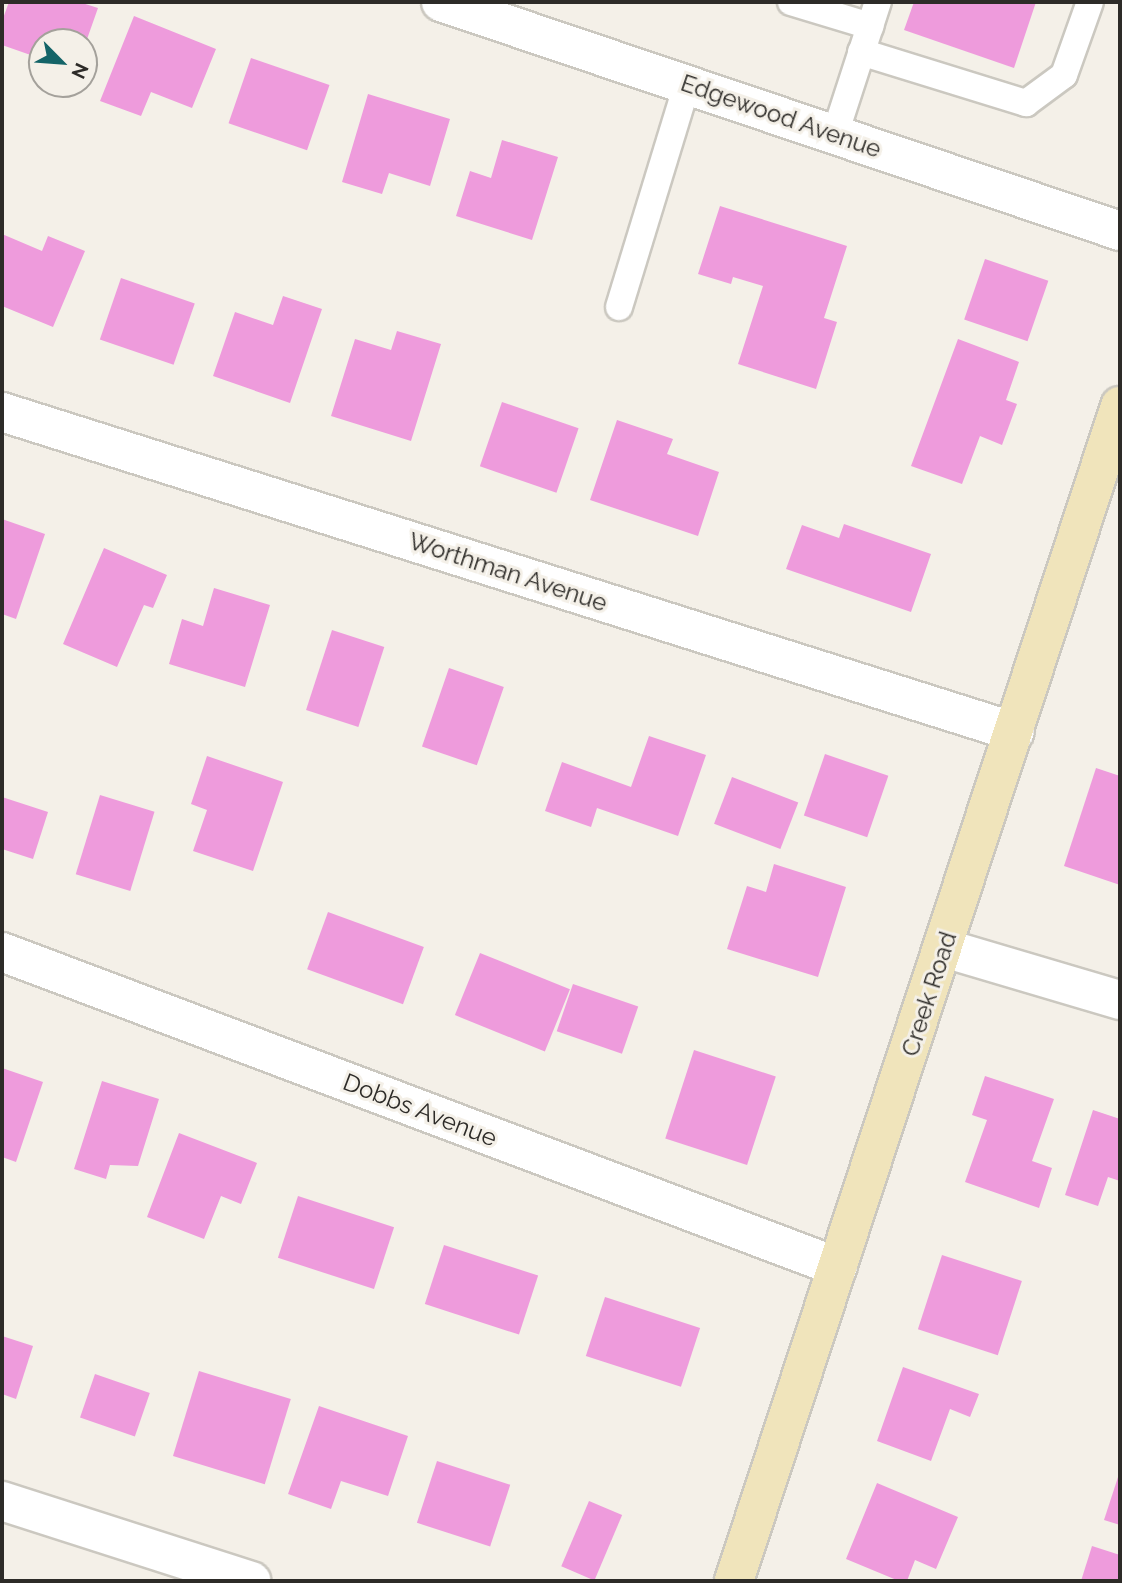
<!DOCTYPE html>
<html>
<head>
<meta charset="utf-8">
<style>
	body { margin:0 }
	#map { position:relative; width:1122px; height:1583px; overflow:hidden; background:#f4f0e8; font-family:Raleway,sans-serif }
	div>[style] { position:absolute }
	.building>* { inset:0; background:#ee9bdc; transform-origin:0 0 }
	.roads { filter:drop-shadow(2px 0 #cbc8c0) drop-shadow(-2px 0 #cbc8c0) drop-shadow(0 2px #cbc8c0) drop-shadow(0 -2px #cbc8c0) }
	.service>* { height:26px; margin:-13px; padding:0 13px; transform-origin:13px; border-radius:13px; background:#fff }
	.minor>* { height:38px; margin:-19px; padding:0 19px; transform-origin:19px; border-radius:19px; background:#fff }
	.secondary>* { height:38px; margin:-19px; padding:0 19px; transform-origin:19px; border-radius:19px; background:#f0e4bb }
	span { translate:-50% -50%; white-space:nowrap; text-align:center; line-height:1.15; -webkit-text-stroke:6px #f4f0e8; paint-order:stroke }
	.street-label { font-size:24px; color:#2d2b28 }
	.frame { position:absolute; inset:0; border:4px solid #2d2b28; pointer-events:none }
	.north { position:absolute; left:28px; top:28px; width:70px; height:70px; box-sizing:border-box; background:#f4f0e8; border:2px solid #a4a19b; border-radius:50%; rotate:115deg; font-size:19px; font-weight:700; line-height:28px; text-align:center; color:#2d2b28 }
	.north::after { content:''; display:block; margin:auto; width:24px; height:32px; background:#146468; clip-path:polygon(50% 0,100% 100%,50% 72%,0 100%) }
</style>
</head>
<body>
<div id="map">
	<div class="building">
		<i style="clip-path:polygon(9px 2px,79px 2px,98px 8px,86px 42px,42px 42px,42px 59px,2px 45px,2px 21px)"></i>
		<i style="clip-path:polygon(914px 2px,1036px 2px,1014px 68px,904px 30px)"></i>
		<i style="clip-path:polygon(134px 16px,216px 49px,192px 108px,151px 92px,141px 116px,100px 101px)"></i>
		<i style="left:251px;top:58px;width:83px;height:69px;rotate:19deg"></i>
		<i style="clip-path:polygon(368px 94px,450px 119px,430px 186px,389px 173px,382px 194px,342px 182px)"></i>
		<i style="clip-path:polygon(502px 140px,558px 157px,532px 240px,456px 216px,470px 171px,491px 178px)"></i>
		<i style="clip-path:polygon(720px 206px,847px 246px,824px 318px,837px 322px,816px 389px,738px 364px,763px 286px,733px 277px,731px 284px,698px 274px)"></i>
		<i style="clip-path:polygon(2px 234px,42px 251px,48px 236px,85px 251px,53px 327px,2px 306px)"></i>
		<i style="left:985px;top:259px;width:67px;height:64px;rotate:19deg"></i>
		<i style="left:121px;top:278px;width:78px;height:65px;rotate:19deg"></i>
		<i style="clip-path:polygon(283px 296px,322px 309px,290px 403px,213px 376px,235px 312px,273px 325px)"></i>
		<i style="clip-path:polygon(397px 331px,441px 344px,411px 441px,331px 416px,355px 339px,391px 350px)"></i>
		<i style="clip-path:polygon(958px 339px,1019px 362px,1006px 400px,1017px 404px,1002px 445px,980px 436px,962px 484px,911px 466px)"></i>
		<i style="left:502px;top:402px;width:81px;height:68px;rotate:19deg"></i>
		<i style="clip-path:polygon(617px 420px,673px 439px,667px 454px,719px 472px,698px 536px,590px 500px)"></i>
		<i style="clip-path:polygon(2px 519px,45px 534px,16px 619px,2px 614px)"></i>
		<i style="clip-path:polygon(844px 524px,931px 554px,911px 612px,786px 569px,802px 525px,839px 538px)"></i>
		<i style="clip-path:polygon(104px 548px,167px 575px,153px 608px,144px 605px,117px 667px,63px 644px)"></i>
		<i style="clip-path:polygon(214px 588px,270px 605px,245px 687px,169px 664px,182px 619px,203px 626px)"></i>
		<i style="left:332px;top:630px;width:55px;height:84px;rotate:18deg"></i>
		<i style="left:449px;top:668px;width:58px;height:83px;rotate:19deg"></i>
		<i style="clip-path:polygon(649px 736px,706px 755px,678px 836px,597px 808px,591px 827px,545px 811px,562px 762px,631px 787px)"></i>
		<i style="left:825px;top:754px;width:67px;height:65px;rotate:19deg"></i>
		<i style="clip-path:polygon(207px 756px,283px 782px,253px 871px,193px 851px,207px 810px,191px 804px)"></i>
		<i style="clip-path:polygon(1096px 768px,1120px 776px,1120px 885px,1064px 866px)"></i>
		<i style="left:732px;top:777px;width:71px;height:50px;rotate:21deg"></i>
		<i style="left:100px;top:795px;width:57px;height:83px;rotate:17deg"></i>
		<i style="clip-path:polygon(2px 797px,48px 812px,33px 859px,2px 849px)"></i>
		<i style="clip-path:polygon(774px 864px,846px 887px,818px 977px,727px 949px,747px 886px,766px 892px)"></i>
		<i style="left:328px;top:912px;width:102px;height:61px;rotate:20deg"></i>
		<i style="left:480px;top:953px;width:97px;height:67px;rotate:22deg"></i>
		<i style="left:573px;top:984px;width:69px;height:50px;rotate:19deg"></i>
		<i style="left:694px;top:1050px;width:86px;height:93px;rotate:18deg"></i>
		<i style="clip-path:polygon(2px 1068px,43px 1082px,16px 1162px,2px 1157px)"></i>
		<i style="clip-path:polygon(985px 1076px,1054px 1099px,1032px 1161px,1052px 1168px,1039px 1208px,965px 1182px,987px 1120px,972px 1115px)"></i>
		<i style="clip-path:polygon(102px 1081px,159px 1099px,138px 1166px,110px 1165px,106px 1179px,74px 1169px)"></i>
		<i style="clip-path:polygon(1093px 1110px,1120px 1119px,1120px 1181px,1108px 1177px,1098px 1206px,1065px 1195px)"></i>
		<i style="clip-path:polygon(179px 1133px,257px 1163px,241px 1204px,221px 1196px,204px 1239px,147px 1217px)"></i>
		<i style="left:298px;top:1196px;width:101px;height:65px;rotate:18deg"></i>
		<i style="left:444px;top:1245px;width:99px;height:62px;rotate:18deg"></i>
		<i style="left:942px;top:1255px;width:84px;height:78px;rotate:18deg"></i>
		<i style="left:605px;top:1297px;width:100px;height:62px;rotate:18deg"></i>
		<i style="clip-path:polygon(2px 1336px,33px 1346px,16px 1399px,2px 1394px)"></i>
		<i style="clip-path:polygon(903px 1367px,979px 1394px,970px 1417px,950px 1409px,931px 1461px,877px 1441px)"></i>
		<i style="left:199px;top:1371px;width:96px;height:89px;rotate:17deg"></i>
		<i style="left:95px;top:1374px;width:58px;height:46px;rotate:19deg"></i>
		<i style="clip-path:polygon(319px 1406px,408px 1436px,388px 1496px,341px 1481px,331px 1509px,288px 1494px)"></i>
		<i style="left:437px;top:1461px;width:77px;height:65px;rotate:18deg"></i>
		<i style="clip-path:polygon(1120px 1471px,1120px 1525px,1104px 1520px)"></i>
		<i style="clip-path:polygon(877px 1483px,958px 1517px,936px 1569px,915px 1560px,907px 1581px,899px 1581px,846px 1559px)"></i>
		<i style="left:589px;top:1501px;width:36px;height:71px;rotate:23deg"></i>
		<i style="clip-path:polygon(1092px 1546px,1120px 1555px,1120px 1581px,1081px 1581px)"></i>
	</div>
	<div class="roads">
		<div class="service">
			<i style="left:791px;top:2px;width:83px;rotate:16.9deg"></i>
			<i style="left:861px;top:52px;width:173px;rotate:17.2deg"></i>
			<i style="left:1026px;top:103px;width:47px;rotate:-36.4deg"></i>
			<i style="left:1064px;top:75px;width:77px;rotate:-70.4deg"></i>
			<i style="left:835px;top:134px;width:139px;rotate:-72deg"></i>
			<i style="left:619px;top:307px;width:233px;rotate:-73deg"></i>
		</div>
		<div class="minor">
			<i style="left:441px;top:2px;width:717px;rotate:18.64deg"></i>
			<i style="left:2px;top:412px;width:1062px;rotate:17.53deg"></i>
			<i style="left:944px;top:948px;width:184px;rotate:16.5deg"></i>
			<i style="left:2px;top:952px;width:893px;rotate:20.65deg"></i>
			<i style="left:2px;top:1501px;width:262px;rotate:17.8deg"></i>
		</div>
		<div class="secondary">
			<i style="left:734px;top:1581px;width:1237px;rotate:-71.81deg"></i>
		</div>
	</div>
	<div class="street-label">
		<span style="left:781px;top:116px;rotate:19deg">Edgewood Avenue</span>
		<span style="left:508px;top:572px;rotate:18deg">Worthman Avenue</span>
		<span style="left:929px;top:994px;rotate:-72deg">Creek Road</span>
		<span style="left:420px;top:1110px;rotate:21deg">Dobbs Avenue</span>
	</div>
	<div class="frame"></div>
	<div class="north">N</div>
</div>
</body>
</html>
